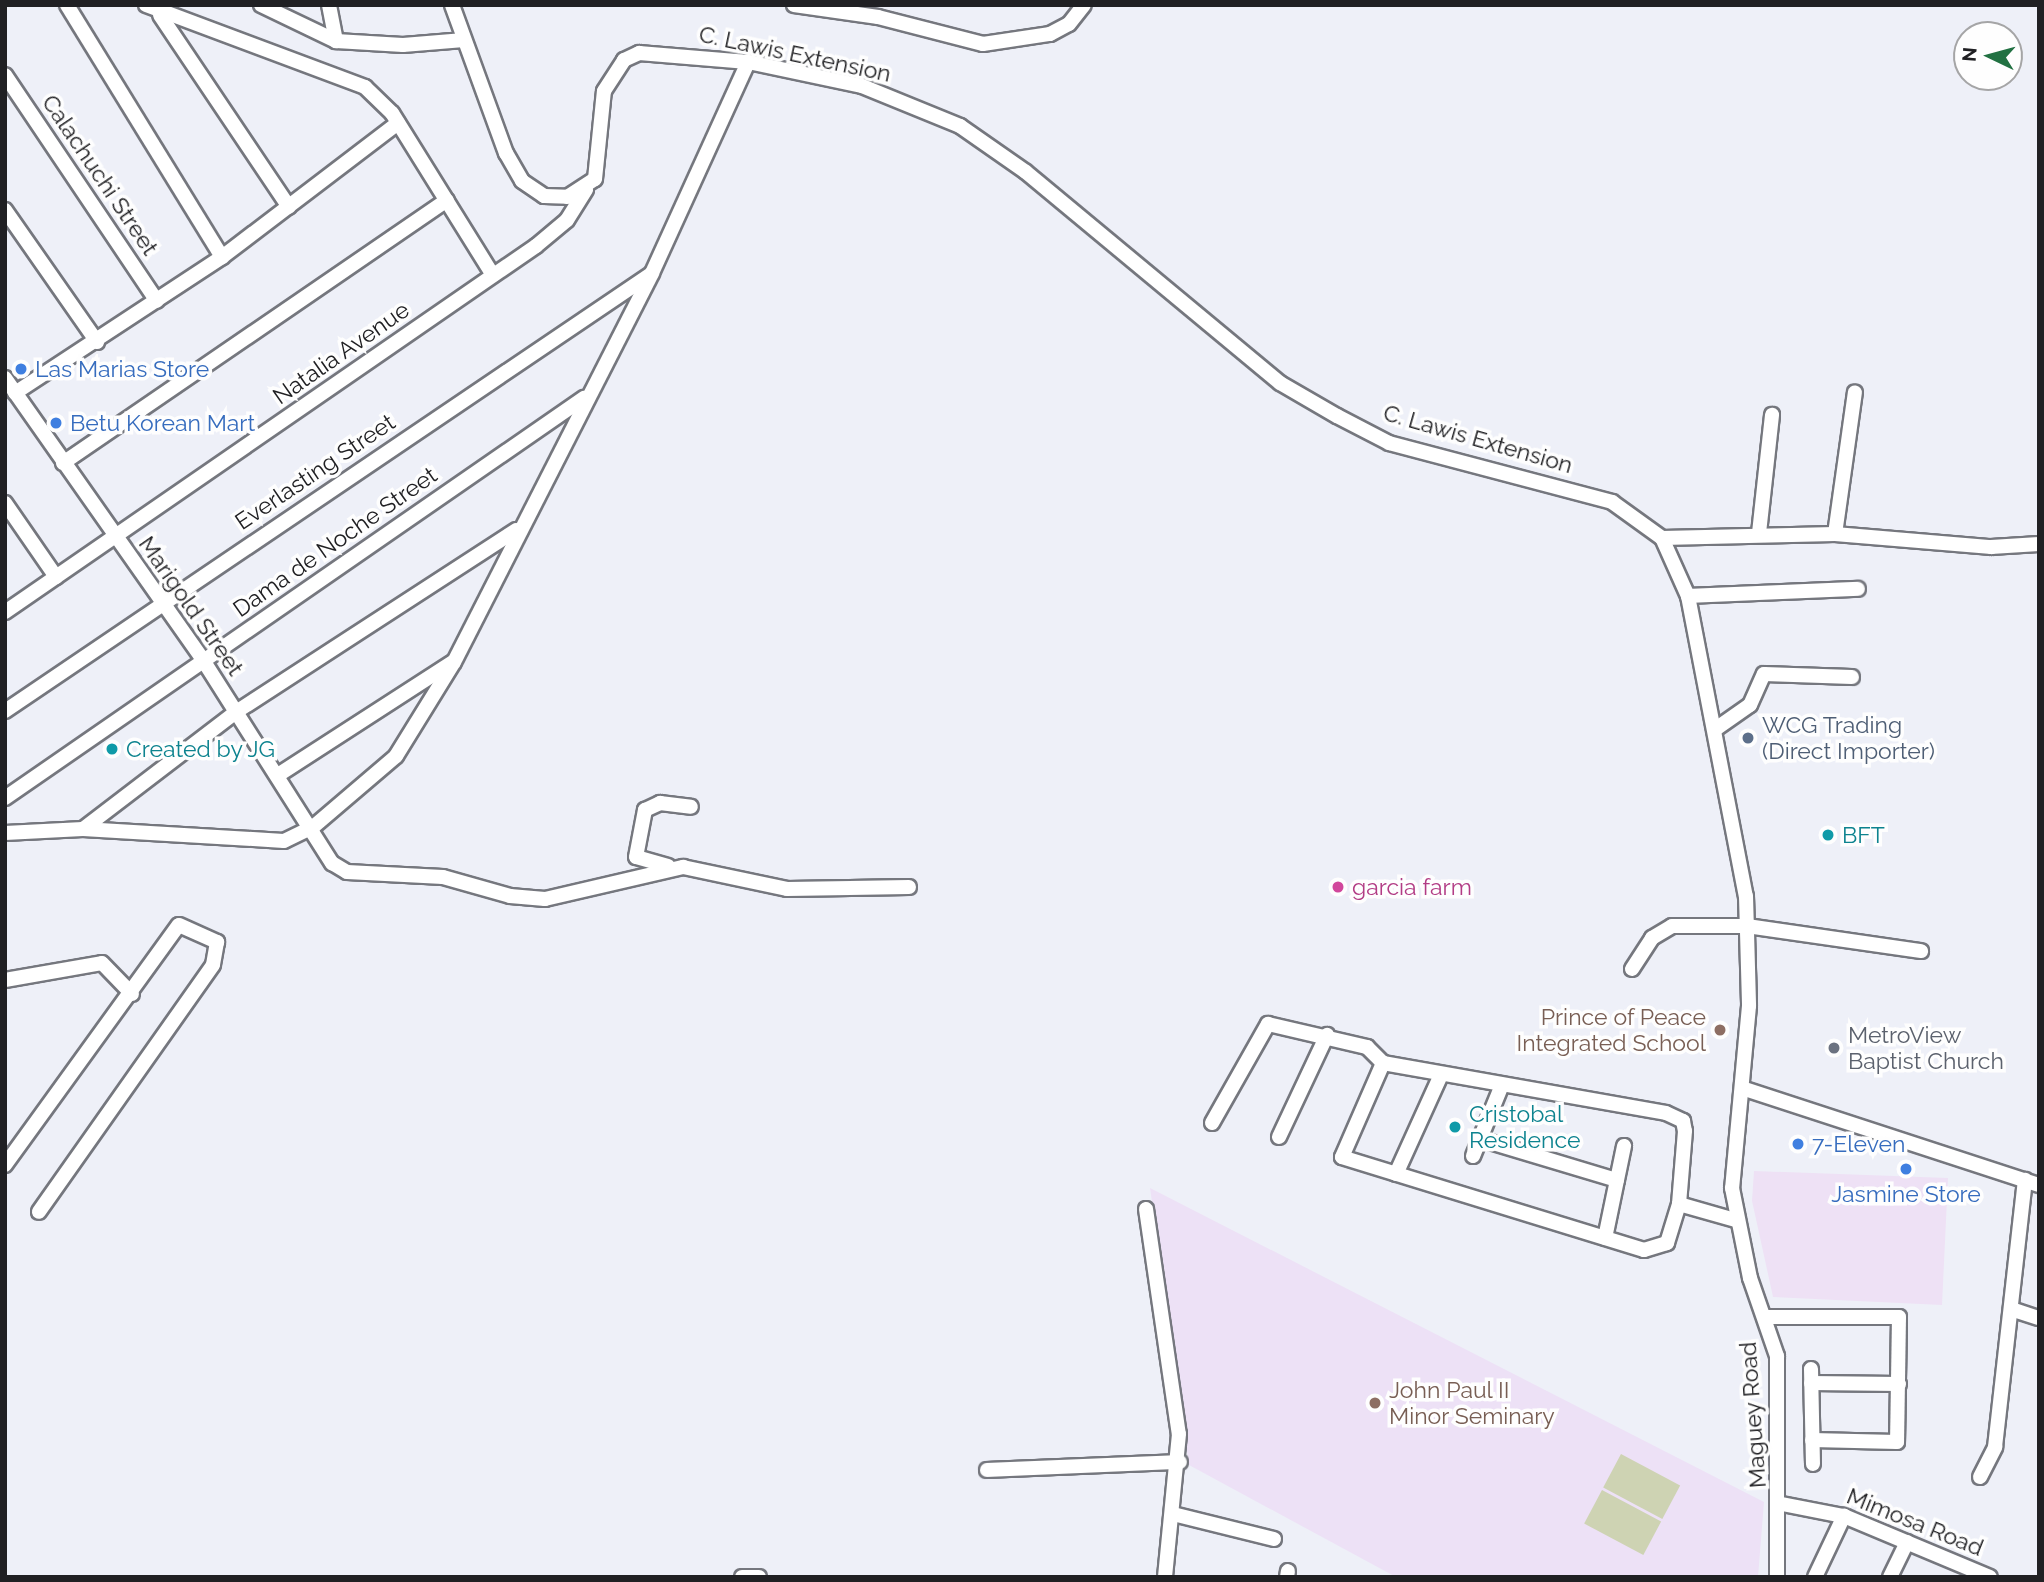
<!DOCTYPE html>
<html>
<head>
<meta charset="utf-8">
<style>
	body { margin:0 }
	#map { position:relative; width:2044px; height:1582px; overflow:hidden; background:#eef0f8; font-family:Raleway,sans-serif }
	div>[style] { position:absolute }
	.industrial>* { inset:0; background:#eee1f5 }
	.education>* { inset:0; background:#ede1f6 }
	.green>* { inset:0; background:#ced3b3; transform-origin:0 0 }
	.roads { filter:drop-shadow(2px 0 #75777e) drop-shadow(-2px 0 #75777e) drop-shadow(0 2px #75777e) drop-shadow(0 -2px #75777e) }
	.minor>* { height:14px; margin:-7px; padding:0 7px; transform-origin:7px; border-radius:7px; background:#fff }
	.dots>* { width:19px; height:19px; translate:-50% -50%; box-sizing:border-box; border:4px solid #fefefe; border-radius:50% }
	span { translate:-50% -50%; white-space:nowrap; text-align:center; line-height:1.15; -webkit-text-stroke:7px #fefefe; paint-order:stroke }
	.street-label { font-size:23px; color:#202023 }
	.shop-label { font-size:23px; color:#366cbe }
	.left { translate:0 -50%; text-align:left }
	.service-label { font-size:23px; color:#4e5e75 }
	.culture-label { font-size:23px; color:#0d838f }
	.hotel-label { font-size:23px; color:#b23c85 }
	.education-label { font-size:23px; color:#785e54 }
	.right { translate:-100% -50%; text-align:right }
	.worship-label { font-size:23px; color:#5b616d }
	.frame { position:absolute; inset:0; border:7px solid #202023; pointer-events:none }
	.north { position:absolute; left:1953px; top:21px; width:70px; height:70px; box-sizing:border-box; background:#fefefe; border:2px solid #a5a5a6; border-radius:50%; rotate:275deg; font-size:19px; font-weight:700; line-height:28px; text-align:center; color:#202023 }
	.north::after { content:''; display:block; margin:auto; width:24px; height:32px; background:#217142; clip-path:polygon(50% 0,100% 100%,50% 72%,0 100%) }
</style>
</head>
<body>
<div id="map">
	<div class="industrial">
		<i style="clip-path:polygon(1754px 1171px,1948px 1178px,1942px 1305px,1773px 1297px,1752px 1201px)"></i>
	</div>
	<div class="education">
		<i style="clip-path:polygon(1150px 1188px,1764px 1502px,1758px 1577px,1396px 1577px,1189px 1465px)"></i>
	</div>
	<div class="green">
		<i style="left:1621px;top:1454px;width:67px;height:38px;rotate:28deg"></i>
		<i style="left:1602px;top:1490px;width:67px;height:38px;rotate:28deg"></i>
	</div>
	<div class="roads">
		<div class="minor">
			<i style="left:67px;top:5px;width:296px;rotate:58.4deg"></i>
			<i style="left:146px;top:5px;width:234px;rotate:20.5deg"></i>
			<i style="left:365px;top:87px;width:37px;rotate:44deg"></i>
			<i style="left:392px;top:113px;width:191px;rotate:58.1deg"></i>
			<i style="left:261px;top:5px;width:83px;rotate:25.6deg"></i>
			<i style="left:336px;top:41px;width:67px;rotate:3.4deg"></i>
			<i style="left:403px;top:45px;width:61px;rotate:-4.7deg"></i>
			<i style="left:329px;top:5px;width:37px;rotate:79deg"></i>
			<i style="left:452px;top:5px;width:158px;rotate:70deg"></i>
			<i style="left:506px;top:153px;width:32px;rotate:60deg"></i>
			<i style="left:522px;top:181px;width:27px;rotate:34deg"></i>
			<i style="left:544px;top:196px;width:23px;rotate:2deg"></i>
			<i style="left:567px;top:197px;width:33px;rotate:-33deg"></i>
			<i style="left:595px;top:179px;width:88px;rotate:-84.2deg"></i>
			<i style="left:604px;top:91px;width:37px;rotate:-57deg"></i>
			<i style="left:624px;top:60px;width:17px;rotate:-25deg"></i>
			<i style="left:639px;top:53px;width:109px;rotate:4.7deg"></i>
			<i style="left:748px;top:62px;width:116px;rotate:11.9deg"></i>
			<i style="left:862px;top:86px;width:106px;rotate:22.2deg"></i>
			<i style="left:960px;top:126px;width:80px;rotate:34.9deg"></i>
			<i style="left:1026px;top:172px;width:330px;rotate:39.7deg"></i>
			<i style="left:1280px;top:383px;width:66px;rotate:30.1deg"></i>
			<i style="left:1337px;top:416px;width:59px;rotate:27.4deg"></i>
			<i style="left:1389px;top:443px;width:231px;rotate:14.8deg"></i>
			<i style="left:1612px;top:502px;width:62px;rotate:35.8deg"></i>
			<i style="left:1662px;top:538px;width:64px;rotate:65.9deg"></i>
			<i style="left:1688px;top:596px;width:306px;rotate:79.1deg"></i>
			<i style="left:1746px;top:896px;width:110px;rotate:88.4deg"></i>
			<i style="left:1749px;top:1006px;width:183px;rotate:95.3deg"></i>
			<i style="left:1732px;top:1188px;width:92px;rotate:78.7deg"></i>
			<i style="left:1750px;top:1278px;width:83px;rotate:70.9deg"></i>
			<i style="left:1777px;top:1356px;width:221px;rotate:90deg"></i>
			<i style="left:794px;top:5px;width:85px;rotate:8.1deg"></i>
			<i style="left:878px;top:17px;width:108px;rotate:14.4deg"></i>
			<i style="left:983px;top:44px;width:68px;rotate:-8.5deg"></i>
			<i style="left:1050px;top:34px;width:21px;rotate:-28deg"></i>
			<i style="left:1069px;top:24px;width:24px;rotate:-52deg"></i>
			<i style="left:160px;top:15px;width:231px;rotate:56.1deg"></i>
			<i style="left:5px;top:75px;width:272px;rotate:56.1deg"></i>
			<i style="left:5px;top:210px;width:161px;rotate:55.1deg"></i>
			<i style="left:5px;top:378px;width:345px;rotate:54.9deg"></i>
			<i style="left:203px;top:660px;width:241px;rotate:57.6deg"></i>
			<i style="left:332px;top:863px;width:17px;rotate:31deg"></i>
			<i style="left:347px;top:872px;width:96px;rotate:3deg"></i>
			<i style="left:443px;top:877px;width:70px;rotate:15.8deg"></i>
			<i style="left:510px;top:896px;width:35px;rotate:5deg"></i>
			<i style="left:545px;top:899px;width:142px;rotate:-13.1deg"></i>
			<i style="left:683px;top:867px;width:106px;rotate:11.9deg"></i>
			<i style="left:787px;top:889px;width:122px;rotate:-0.9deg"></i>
			<i style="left:15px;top:393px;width:248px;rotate:-33.3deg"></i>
			<i style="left:222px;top:257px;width:221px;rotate:-37.3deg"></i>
			<i style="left:63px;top:463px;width:465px;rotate:-34.4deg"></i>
			<i style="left:5px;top:503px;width:90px;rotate:55.4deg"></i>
			<i style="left:1759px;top:533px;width:119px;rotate:-83.7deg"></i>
			<i style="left:1835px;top:534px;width:143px;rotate:-82deg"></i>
			<i style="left:1662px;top:538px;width:173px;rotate:-1.3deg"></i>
			<i style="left:1835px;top:534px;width:157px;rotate:4.8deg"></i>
			<i style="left:1991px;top:547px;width:48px;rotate:-3.6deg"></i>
			<i style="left:1688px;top:596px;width:170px;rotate:-2.4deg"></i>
			<i style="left:5px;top:612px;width:645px;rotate:-34.58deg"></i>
			<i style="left:536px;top:246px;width:40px;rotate:-40deg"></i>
			<i style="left:567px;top:220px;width:36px;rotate:-58deg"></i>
			<i style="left:5px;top:711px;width:780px;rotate:-34.08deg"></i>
			<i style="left:1717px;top:728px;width:40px;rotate:-34.9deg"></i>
			<i style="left:1750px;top:705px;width:34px;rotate:-66deg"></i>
			<i style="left:1764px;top:674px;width:88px;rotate:2deg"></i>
			<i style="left:278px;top:775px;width:208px;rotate:-32.9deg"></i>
			<i style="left:5px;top:798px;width:704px;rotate:-34.64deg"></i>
			<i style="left:83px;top:829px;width:193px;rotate:-37.4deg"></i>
			<i style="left:236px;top:712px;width:334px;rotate:-33deg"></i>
			<i style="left:5px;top:833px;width:78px;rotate:-2.9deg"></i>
			<i style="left:83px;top:829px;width:201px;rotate:3.4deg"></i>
			<i style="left:284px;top:841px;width:32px;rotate:-26deg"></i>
			<i style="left:313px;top:827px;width:109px;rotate:-40.5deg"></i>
			<i style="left:396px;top:756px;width:110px;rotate:-58.3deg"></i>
			<i style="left:454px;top:662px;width:436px;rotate:-63deg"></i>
			<i style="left:652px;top:273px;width:232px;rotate:-65.5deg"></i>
			<i style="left:668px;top:866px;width:33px;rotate:-164deg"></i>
			<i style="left:636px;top:857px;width:48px;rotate:-79.2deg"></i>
			<i style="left:645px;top:810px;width:17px;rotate:-25deg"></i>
			<i style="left:660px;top:803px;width:31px;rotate:7deg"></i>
			<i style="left:1632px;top:969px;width:37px;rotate:-57deg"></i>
			<i style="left:1652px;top:938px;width:23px;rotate:-31deg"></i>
			<i style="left:1672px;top:926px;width:75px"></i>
			<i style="left:1747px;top:926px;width:176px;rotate:8.2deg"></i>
			<i style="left:5px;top:980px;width:98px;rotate:-9.9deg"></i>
			<i style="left:102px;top:963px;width:43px;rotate:45.9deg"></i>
			<i style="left:1745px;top:1089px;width:309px;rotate:18.1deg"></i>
			<i style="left:1212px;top:1123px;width:114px;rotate:-60.5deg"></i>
			<i style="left:1268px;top:1024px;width:102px;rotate:13.1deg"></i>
			<i style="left:1367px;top:1047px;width:23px;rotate:45deg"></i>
			<i style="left:1383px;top:1063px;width:287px;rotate:10deg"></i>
			<i style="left:1666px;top:1113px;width:19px;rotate:25deg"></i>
			<i style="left:1683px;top:1121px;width:10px;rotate:79deg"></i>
			<i style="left:1685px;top:1131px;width:73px;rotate:94.7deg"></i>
			<i style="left:1679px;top:1204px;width:41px;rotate:107.1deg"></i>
			<i style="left:1667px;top:1243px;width:24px;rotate:163deg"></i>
			<i style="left:1644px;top:1250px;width:316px;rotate:-162.9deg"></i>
			<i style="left:1342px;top:1157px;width:103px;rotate:-66.4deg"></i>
			<i style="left:1279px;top:1137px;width:113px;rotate:-64.8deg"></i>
			<i style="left:1480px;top:1139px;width:143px;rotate:16.7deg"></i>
			<i style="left:1473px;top:1156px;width:77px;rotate:-67.8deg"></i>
			<i style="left:5px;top:1165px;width:296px;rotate:-54.1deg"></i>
			<i style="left:179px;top:925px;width:42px;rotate:24.1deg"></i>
			<i style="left:217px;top:942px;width:23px;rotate:100deg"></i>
			<i style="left:213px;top:965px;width:302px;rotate:125.2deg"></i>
			<i style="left:1396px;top:1174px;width:109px;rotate:-65.6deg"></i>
			<i style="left:1679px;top:1204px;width:58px;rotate:15.9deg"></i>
			<i style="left:1146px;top:1209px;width:227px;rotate:81.7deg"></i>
			<i style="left:1179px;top:1434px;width:144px;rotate:95.6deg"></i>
			<i style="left:1605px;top:1238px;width:94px;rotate:-78.3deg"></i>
			<i style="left:2014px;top:1310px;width:26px;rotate:18deg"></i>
			<i style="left:1767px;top:1317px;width:132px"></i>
			<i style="left:1899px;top:1317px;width:125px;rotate:90.9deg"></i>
			<i style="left:1897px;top:1442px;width:85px;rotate:-178.7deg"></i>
			<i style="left:1811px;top:1369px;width:95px;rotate:88.8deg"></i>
			<i style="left:1811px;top:1383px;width:88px;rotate:0.7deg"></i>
			<i style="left:987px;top:1470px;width:193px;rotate:-2.4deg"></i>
			<i style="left:1980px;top:1477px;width:34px;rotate:-63deg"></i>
			<i style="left:1995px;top:1447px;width:269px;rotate:-83.6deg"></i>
			<i style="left:1782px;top:1504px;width:63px;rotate:11deg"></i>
			<i style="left:1844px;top:1516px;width:158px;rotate:22.7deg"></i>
			<i style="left:1173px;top:1514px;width:104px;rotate:13.9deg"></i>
			<i style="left:742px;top:1577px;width:17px"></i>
			<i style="left:1287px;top:1577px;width:6px;rotate:-81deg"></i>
			<i style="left:1815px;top:1577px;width:68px;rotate:-64.6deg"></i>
			<i style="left:1890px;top:1577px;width:39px;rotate:-64deg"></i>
		</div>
	</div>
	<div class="dots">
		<i style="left:21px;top:369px;background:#3f7fe0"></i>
		<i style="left:56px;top:423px;background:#3f7fe0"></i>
		<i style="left:1748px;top:738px;background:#5c6f8a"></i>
		<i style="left:112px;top:749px;background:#0f9aa8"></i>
		<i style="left:1828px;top:835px;background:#0f9aa8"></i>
		<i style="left:1338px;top:887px;background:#d1479c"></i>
		<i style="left:1720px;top:1030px;background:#8d6e63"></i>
		<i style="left:1834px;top:1048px;background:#6b7280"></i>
		<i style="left:1455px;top:1127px;background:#0f9aa8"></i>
		<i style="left:1798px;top:1144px;background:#3f7fe0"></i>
		<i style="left:1906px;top:1169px;background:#3f7fe0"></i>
		<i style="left:1375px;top:1403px;background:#8d6e63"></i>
	</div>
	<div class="street-label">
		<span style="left:795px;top:54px;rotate:12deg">C. Lawis Extension</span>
		<span style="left:100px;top:175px;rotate:56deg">Calachuchi Street</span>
		<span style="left:341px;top:353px;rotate:-35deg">Natalia Avenue</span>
		<span style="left:1478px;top:439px;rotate:16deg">C. Lawis Extension</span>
		<span style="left:315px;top:472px;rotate:-34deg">Everlasting Street</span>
		<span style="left:335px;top:542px;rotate:-35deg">Dama de Noche Street</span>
		<span style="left:191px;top:606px;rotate:55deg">Marigold Street</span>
		<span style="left:1753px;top:1415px;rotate:-94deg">Maguey Road</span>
		<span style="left:1915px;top:1522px;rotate:22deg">Mimosa Road</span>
	</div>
	<div class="shop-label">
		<span class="left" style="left:35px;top:369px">Las Marias Store</span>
		<span class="left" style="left:70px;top:423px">Betu Korean Mart</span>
		<span class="left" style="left:1812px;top:1144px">7-Eleven</span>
		<span style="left:1906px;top:1194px">Jasmine Store</span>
	</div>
	<div class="service-label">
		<span class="left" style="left:1762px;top:738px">WCG Trading<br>(Direct Importer)</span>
	</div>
	<div class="culture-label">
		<span class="left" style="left:126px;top:749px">Created by JG</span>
		<span class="left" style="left:1842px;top:835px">BFT</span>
		<span class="left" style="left:1469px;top:1127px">Cristobal<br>Residence</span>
	</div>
	<div class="hotel-label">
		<span class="left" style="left:1352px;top:887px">garcia farm</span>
	</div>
	<div class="education-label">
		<span class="right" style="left:1706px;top:1030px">Prince of Peace<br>Integrated School</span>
		<span class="left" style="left:1389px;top:1403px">John Paul II<br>Minor Seminary</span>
	</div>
	<div class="worship-label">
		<span class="left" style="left:1848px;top:1048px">MetroView<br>Baptist Church</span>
	</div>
	<div class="frame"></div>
	<div class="north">N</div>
</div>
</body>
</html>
